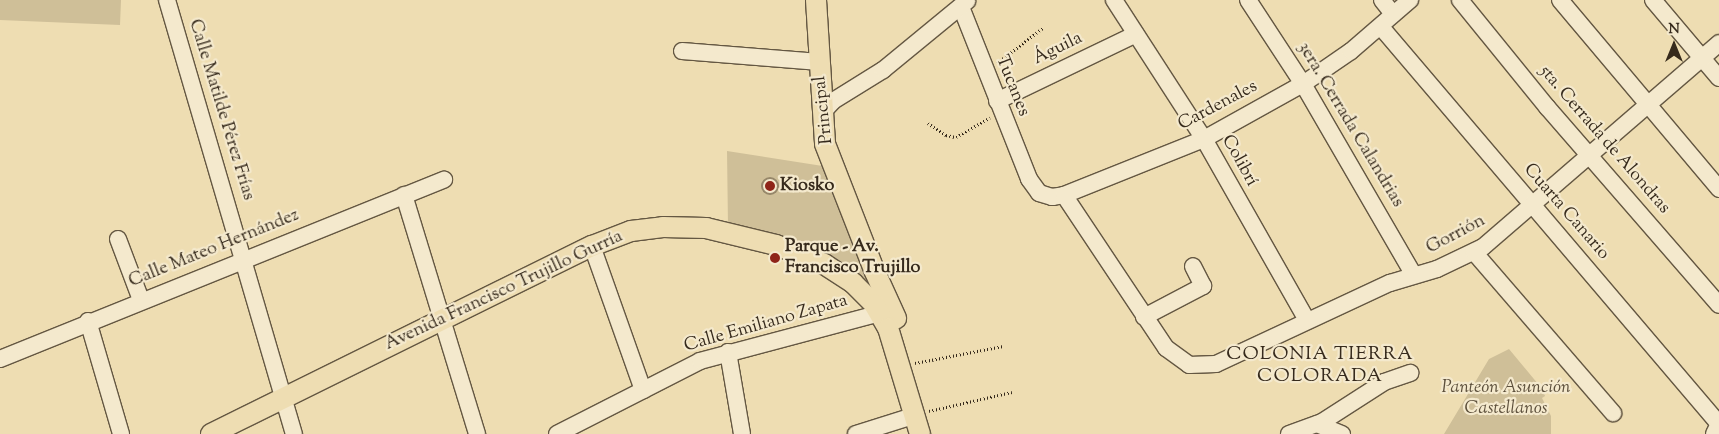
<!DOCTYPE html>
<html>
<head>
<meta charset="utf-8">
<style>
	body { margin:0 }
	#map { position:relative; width:1719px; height:434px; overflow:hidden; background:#eeddb2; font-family:"Sorts Mill Goudy",serif }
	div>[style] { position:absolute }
	.green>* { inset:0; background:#cfbf98 }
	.building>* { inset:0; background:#96876a }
	.round { border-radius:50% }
	.path>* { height:2.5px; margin-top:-1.25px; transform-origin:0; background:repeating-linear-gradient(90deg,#362a1c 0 1px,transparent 0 3.5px) }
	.roads { filter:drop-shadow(1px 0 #645742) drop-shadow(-1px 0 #645742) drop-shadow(0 1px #645742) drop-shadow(0 -1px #645742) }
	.minor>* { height:16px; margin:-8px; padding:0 8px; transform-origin:8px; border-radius:8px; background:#f4e9cd }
	.major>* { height:20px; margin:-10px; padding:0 10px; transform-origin:10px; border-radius:10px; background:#eeddb2 }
	.dots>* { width:14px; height:14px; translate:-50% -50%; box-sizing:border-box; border:2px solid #f4e9cd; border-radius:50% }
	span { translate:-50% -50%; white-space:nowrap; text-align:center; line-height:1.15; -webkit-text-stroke:4.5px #f4e9cd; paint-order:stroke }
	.street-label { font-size:18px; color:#362a1c }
	.poi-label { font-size:18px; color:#362a1c; font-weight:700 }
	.left { translate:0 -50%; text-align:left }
	.park-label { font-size:18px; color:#5c4f3b; font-style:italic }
	.neighbourhood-label { font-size:19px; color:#362a1c; letter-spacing:1px }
	.north { position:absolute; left:1649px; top:20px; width:50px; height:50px; -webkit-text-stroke:4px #f4e9cd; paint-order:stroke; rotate:0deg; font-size:14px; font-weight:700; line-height:20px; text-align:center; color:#362a1c }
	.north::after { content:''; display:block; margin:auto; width:18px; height:22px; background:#362a1c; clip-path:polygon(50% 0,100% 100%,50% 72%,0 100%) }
</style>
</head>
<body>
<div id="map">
	<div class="green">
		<i style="clip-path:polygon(0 0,121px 0,120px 25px,0 20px)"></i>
		<i style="clip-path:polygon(727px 151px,829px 167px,839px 206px,863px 271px,877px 296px,728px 226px)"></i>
		<i style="clip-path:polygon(1509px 349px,1543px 390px,1545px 396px,1542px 398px,1551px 416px,1551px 434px,1444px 434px,1489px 359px)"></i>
	</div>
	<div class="building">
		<i class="round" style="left:761px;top:177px;width:18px;height:18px"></i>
	</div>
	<div class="path">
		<i style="left:997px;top:63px;width:59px;rotate:-37.5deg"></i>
		<i style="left:928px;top:123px;width:22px;rotate:34deg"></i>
		<i style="left:946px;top:135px;width:10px;rotate:11deg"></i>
		<i style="left:956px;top:137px;width:39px;rotate:-30deg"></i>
		<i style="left:915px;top:363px;width:90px;rotate:-10.9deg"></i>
		<i style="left:929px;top:411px;width:85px;rotate:-12.9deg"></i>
	</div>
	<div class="roads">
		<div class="minor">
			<i style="left:167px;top:0;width:452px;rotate:73.7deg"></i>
			<i style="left:1114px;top:0;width:166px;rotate:57.1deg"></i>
			<i style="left:1204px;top:139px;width:208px;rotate:60.4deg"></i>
			<i style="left:1248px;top:0;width:100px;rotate:56.8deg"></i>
			<i style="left:1303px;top:84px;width:220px;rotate:59.9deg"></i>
			<i style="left:1382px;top:0;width:18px;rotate:52deg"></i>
			<i style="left:1460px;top:0;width:138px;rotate:50.9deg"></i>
			<i style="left:1547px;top:107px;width:262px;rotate:49deg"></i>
			<i style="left:1560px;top:0;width:247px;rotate:49.9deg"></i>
			<i style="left:1653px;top:0;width:102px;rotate:49.8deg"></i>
			<i style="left:961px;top:7px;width:185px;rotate:68.4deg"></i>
			<i style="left:1029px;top:179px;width:17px;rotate:54deg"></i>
			<i style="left:1039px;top:193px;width:14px;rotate:17deg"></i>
			<i style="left:1052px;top:197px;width:12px;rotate:-9deg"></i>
			<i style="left:1064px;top:195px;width:151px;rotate:-21.8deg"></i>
			<i style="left:1204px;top:139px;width:113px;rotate:-29.1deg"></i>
			<i style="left:1303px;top:84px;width:58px;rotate:-34.5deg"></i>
			<i style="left:1351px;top:51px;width:78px;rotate:-40.8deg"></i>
			<i style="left:1381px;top:27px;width:521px;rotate:49.59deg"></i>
			<i style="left:1719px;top:424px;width:11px;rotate:117deg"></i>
			<i style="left:682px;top:51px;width:138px;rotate:4.6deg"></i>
			<i style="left:997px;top:101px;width:154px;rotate:-25.7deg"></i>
			<i style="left:822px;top:113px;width:16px;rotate:-47deg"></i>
			<i style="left:833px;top:101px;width:59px;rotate:-31.8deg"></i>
			<i style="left:883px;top:70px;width:109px;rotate:-39.4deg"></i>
			<i style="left:404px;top:195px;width:250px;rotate:73deg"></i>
			<i style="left:1064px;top:195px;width:184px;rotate:56.3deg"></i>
			<i style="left:1166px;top:348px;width:29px;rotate:36deg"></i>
			<i style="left:1189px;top:365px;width:27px;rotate:-2deg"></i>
			<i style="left:1216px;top:364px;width:192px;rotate:-25deg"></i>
			<i style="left:1390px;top:283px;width:49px;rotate:-16.6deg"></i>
			<i style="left:1437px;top:269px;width:51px;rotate:-25.6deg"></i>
			<i style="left:1483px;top:247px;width:312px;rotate:-40.8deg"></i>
			<i style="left:118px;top:239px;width:65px;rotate:69.3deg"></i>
			<i style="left:592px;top:246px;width:153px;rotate:70.5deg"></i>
			<i style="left:1474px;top:252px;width:213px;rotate:49.2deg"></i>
			<i style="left:1144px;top:317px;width:67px;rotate:-27.7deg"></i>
			<i style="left:1203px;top:286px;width:22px;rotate:-117deg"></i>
			<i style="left:88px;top:321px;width:118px;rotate:73.7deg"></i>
			<i style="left:728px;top:352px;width:83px;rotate:80.3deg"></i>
			<i style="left:0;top:359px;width:479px;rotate:-22deg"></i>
			<i style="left:1317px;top:424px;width:27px;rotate:22deg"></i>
			<i style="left:557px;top:434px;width:161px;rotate:-27deg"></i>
			<i style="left:700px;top:361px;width:187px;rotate:-14.9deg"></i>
			<i style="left:856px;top:434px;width:63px;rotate:-17.6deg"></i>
			<i style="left:1289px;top:434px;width:35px;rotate:-20deg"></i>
			<i style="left:1322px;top:422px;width:74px;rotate:-32.8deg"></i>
			<i style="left:1384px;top:382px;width:28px;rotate:-19deg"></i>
		</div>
		<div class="major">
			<i style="left:816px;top:0;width:144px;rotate:86.4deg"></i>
			<i style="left:825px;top:144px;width:137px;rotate:68.7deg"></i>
			<i style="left:875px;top:272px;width:51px;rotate:65.5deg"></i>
			<i style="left:211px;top:434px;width:425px;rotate:-26.3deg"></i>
			<i style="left:592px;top:246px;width:42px;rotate:-21deg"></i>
			<i style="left:631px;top:231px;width:32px;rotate:-7deg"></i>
			<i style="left:663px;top:227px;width:43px;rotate:1.3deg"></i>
			<i style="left:706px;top:228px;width:72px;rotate:13.7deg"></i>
			<i style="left:776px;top:245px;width:52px;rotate:21.6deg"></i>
			<i style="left:824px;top:264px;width:35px;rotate:33deg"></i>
			<i style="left:853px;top:283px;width:30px;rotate:45deg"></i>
			<i style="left:874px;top:304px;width:28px;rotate:60deg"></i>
			<i style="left:888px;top:328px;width:111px;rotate:73.2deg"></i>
		</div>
	</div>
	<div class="dots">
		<i style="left:770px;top:186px;background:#8f2418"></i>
		<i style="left:775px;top:258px;background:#8f2418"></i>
	</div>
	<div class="street-label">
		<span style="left:1058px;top:49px;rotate:-26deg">Águila</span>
		<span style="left:1012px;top:86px;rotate:68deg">Tucanes</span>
		<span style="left:1218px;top:106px;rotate:-28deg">Cardenales</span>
		<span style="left:221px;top:110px;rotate:73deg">Calle Matilde Pérez Frías</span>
		<span style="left:824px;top:110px;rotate:-96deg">Principal</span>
		<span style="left:1350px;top:125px;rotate:59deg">3era. Cerrada Calandrias</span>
		<span style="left:1604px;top:140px;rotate:49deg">5ta. Cerrada de Alondras</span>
		<span style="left:1239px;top:161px;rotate:61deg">Colibrí</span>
		<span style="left:1566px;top:212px;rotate:49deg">Cuarta Canario</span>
		<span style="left:1456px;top:235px;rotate:-28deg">Gorrión</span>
		<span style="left:214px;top:249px;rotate:-22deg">Calle Mateo Hernández</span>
		<span style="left:504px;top:291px;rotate:-25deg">Avenida Francisco Trujillo Gurría</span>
		<span style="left:766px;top:324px;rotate:-16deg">Calle Emiliano Zapata</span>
	</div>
	<div class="poi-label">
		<span class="left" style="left:780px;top:186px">Kiosko</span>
		<span class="left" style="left:785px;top:258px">Parque - Av.<br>Francisco Trujillo</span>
	</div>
	<div class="park-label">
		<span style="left:1506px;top:399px">Panteón Asunción<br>Castellanos</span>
	</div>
	<div class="neighbourhood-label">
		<span style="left:1320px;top:366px">COLONIA TIERRA<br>COLORADA</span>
	</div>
	<div class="north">N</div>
</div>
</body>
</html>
